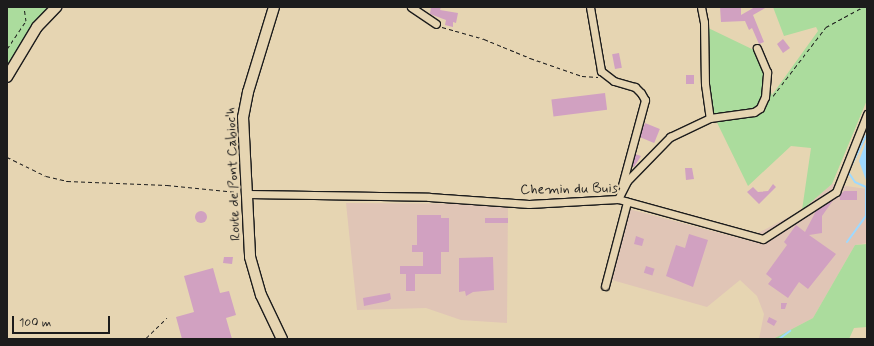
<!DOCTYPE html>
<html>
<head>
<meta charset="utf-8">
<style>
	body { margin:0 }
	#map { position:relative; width:874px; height:346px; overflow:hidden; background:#e6d5b2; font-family:Mynerve,sans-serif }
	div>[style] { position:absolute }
	.built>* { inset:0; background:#e0c5b6 }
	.green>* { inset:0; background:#abdc9d }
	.water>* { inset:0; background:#9ed9ff }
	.stream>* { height:2px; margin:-1px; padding:0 1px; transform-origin:1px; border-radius:1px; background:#9ed9ff }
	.building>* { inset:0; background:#d1a1c1; transform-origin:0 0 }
	.round { border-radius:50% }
	.path>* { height:1px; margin-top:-0.5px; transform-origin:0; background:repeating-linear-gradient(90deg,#1c1c1c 0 4px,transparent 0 7px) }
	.roads { filter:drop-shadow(1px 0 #1c1c1c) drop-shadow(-1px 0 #1c1c1c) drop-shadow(0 1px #1c1c1c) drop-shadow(0 -1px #1c1c1c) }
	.street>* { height:7px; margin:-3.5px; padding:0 3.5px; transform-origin:3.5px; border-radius:3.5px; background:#e6d5b2 }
	.secondary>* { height:10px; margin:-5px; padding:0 5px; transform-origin:5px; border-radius:5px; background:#e6d5b2 }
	span { translate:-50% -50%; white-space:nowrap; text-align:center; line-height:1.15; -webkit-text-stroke:4px #e6d5b2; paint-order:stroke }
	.street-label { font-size:14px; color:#1c1c1c }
	.frame { position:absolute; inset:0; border:8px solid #1c1c1c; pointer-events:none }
	.scale { position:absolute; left:12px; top:316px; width:98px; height:18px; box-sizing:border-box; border:2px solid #1c1c1c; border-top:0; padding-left:5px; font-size:12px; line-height:14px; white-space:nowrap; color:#1c1c1c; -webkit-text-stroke:3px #e6d5b2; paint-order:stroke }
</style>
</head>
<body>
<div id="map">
	<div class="built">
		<i style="clip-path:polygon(832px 184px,867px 189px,867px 243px,855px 245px,813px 318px,773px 339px,759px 339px,764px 314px,757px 296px,740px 280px,707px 307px,612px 280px,629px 209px,750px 241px,758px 233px,802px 210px)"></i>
		<i style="clip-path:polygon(346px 203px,508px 204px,507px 323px,461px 320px,426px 308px,357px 310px)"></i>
	</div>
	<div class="green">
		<i style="clip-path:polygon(7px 7px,51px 7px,7px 71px)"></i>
		<i style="clip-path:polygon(773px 7px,867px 7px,867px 100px,832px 184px,802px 210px,811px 148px,791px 146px,748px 186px,704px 96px,702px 25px,756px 51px,772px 95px,818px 31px,816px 27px,784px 36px)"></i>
		<i style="clip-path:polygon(867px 244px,867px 327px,854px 328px,849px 339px,773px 339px,813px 318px,855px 245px)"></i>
	</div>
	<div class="water">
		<i style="clip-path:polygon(867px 139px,867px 183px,859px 161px)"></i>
	</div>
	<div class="stream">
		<i style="left:847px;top:242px;width:32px;rotate:-54deg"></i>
		<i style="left:866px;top:216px;width:29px;rotate:-90deg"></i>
		<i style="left:866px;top:187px;width:12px;rotate:-156deg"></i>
		<i style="left:855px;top:182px;width:12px;rotate:-125deg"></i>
		<i style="left:848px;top:172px;width:42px;rotate:-63.4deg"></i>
		<i style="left:779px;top:339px;width:14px;rotate:-36deg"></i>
	</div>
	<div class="building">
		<i style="clip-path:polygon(431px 7px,441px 7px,440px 10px,458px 13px,456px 23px,453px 22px,453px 27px,445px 25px,446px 20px,430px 14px)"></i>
		<i style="clip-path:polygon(720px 7px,741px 7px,741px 15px,755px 7px,767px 7px,753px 15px,764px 42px,759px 44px,752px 28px,749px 30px,745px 21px,721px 22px)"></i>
		<i style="clip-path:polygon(783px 39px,790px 48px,783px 53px,777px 44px)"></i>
		<i style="left:619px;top:53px;width:15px;height:7px;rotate:79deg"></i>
		<i style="left:686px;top:75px;width:8px;height:9px"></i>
		<i style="left:605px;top:93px;width:17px;height:54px;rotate:83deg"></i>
		<i style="left:645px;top:123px;width:16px;height:15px;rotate:22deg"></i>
		<i style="clip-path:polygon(635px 154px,641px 156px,634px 167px,632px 166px)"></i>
		<i style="clip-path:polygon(685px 168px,692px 168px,694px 179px,686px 180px)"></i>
		<i style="clip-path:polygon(773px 184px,776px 187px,759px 204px,747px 192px,753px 187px,758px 192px,768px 191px)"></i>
		<i style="clip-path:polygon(844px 191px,857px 191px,857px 200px,840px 200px,840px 195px)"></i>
		<i style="clip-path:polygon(834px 199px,822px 216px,822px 233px,809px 235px,836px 254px,808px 289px,799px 282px,788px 298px,768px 284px,772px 279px,766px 274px,787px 245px,784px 242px,796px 225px,805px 232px,816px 211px)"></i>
		<i class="round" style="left:195px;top:211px;width:12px;height:12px"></i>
		<i style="clip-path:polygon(417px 215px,441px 215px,441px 218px,449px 218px,449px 252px,441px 252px,441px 274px,415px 274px,415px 291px,406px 291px,406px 274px,400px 274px,400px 266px,423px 266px,423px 252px,412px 252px,412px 245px,417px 245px)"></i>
		<i style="left:485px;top:218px;width:23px;height:5px"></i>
		<i style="clip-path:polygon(689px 234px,708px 240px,693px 287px,666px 276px,676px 245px,685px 248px)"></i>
		<i style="clip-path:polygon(636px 236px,644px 239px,642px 246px,634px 244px)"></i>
		<i style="clip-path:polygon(224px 257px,233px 257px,232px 264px,223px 263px)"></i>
		<i style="clip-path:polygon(493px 257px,494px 290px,473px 292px,466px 296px,465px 291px,459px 292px,459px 258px)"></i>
		<i style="left:646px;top:266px;width:9px;height:7px;rotate:18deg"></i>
		<i style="clip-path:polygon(213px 268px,220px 293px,229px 291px,236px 315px,226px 318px,232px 339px,182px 339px,176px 317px,194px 312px,184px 276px)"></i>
		<i style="clip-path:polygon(390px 293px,391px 299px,388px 301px,364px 306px,363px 298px)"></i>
		<i style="clip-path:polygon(781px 303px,787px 303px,785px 309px,781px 309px)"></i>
		<i style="clip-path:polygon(769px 317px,777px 321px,774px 326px,767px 322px)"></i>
	</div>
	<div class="path">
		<i style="left:442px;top:27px;width:44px;rotate:15.9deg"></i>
		<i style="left:484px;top:39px;width:50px;rotate:22.4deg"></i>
		<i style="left:530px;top:58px;width:55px;rotate:19.1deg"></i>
		<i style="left:582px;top:76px;width:16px;rotate:4deg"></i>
		<i style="left:7px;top:49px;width:34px;rotate:-56deg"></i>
		<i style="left:26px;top:21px;width:14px;rotate:-98deg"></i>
		<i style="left:773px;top:96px;width:87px;rotate:-52.5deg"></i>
		<i style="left:826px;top:27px;width:42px;rotate:-28.4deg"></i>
		<i style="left:7px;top:157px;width:43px;rotate:26deg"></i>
		<i style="left:46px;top:176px;width:22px;rotate:13deg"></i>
		<i style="left:67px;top:181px;width:100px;rotate:2.3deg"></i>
		<i style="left:167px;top:185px;width:70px;rotate:5.7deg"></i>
		<i style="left:140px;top:339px;width:6px;rotate:-9deg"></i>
		<i style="left:146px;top:338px;width:29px;rotate:-44deg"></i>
	</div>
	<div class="roads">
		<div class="street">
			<i style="left:411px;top:7px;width:30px;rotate:34deg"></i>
			<i style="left:590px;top:7px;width:65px;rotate:80.2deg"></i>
			<i style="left:601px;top:71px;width:16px;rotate:38deg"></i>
			<i style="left:614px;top:81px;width:22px;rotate:16deg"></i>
			<i style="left:635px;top:87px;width:8px;rotate:45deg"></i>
			<i style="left:641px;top:93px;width:8px;rotate:60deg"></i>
			<i style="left:645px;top:100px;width:88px;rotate:105.1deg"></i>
			<i style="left:701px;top:7px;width:15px;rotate:79deg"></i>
			<i style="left:704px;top:22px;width:62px;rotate:89.1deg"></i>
			<i style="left:705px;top:84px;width:34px;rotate:82deg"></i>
			<i style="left:248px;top:194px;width:181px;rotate:0.9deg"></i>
			<i style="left:429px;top:197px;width:100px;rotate:4deg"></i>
			<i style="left:529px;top:204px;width:89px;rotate:-3.2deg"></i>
			<i style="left:618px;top:199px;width:150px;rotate:15.4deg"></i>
			<i style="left:763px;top:239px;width:87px;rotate:-32.8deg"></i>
			<i style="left:836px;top:192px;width:84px;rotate:-68.3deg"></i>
			<i style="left:618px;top:199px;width:20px;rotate:-63deg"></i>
			<i style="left:627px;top:181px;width:62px;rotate:-45.7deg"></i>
			<i style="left:670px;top:137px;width:44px;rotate:-25.4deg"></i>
			<i style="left:710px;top:118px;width:44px;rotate:-7.8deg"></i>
			<i style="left:754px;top:112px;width:7px;rotate:-34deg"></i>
			<i style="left:760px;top:108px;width:12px;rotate:-66deg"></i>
			<i style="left:765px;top:97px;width:25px;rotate:-85deg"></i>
			<i style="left:767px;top:72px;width:26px;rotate:-113deg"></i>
			<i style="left:605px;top:286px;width:87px;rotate:-75.3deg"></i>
		</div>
		<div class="secondary">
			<i style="left:274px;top:7px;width:89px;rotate:107deg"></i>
			<i style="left:248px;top:92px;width:25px;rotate:101deg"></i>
			<i style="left:243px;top:117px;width:140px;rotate:87.1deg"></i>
			<i style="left:250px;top:257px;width:40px;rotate:74deg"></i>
			<i style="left:261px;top:295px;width:49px;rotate:64.5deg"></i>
			<i style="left:7px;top:77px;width:58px;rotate:-59deg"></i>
			<i style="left:37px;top:27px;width:28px;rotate:-46deg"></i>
		</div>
	</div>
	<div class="street-label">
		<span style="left:233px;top:174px;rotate:-92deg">Route de Pont Cabioc'h</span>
		<span style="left:569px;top:189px;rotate:-1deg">Chemin du Buis</span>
	</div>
	<div class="frame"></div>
	<div class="scale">100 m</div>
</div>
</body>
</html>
